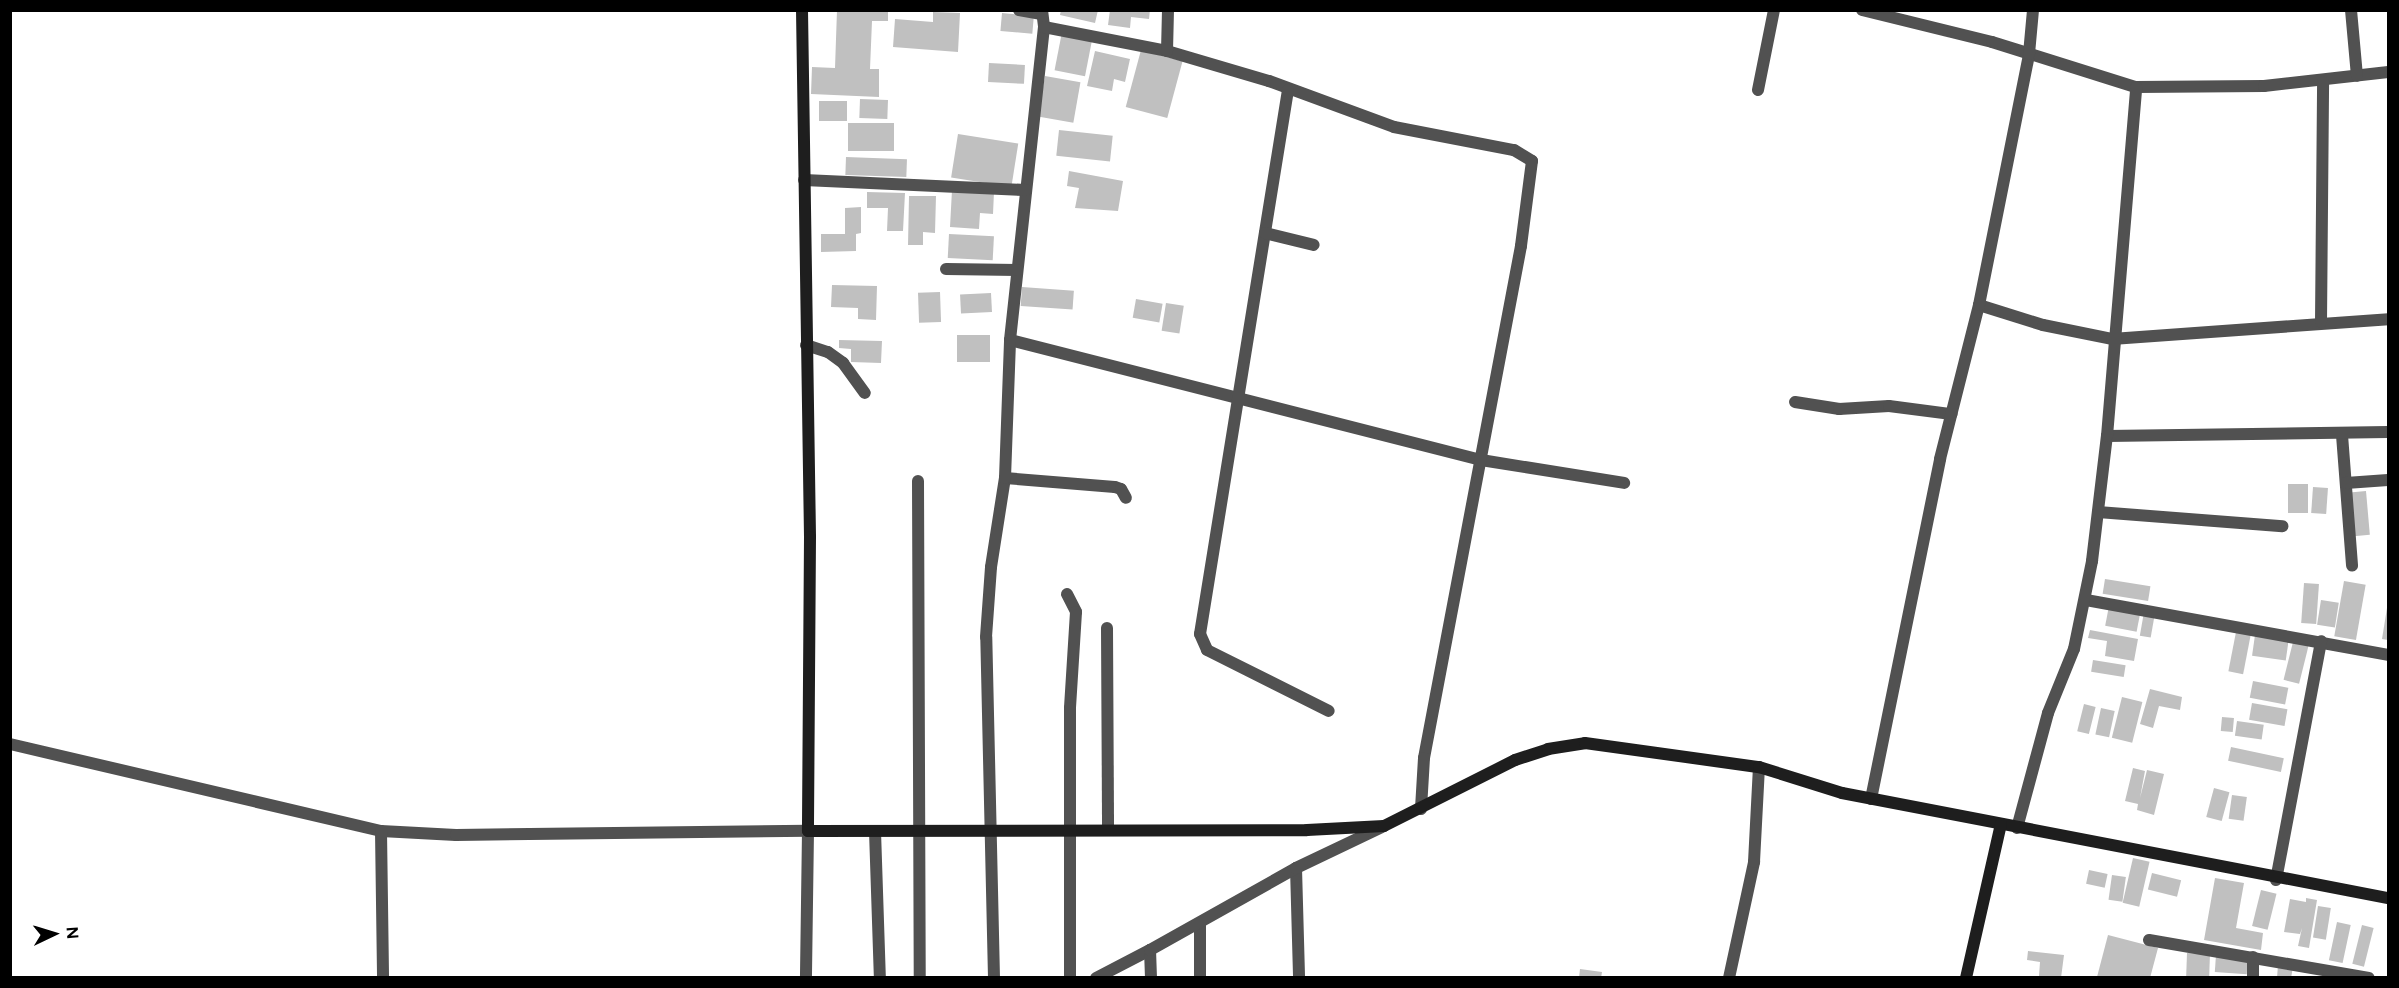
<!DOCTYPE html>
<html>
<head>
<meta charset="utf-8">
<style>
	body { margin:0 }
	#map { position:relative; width:2399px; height:988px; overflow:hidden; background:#fff; font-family:Figtree,sans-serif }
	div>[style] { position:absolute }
	.building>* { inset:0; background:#c0c0c0; transform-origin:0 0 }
	.street>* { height:12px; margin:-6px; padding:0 6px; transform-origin:6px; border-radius:6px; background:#515151 }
	.secondary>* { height:12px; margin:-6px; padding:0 6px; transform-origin:6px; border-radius:6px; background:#1e1e1e }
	span { translate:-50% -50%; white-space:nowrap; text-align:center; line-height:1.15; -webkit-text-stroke:5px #fff; paint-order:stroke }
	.frame { position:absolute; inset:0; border:12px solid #000; pointer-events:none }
	.north { position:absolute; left:24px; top:904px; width:60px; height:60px; -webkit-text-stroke:4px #fff; paint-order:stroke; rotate:86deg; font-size:16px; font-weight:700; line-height:24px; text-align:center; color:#000 }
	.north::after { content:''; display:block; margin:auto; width:21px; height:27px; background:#000; clip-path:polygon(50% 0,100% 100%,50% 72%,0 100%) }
</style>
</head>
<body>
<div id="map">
	<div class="building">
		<i style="clip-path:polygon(837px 10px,888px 10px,888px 21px,872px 21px,870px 69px,879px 69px,879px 97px,811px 94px,812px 67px,835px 68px)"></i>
		<i style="clip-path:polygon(1061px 10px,1098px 10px,1095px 23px,1060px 15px)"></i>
		<i style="clip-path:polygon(1110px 10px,1150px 10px,1149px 19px,1131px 17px,1130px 28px,1108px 25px)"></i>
		<i style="clip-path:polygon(933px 12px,960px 13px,958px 52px,893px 47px,895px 19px,933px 22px)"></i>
		<i style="left:1002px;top:13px;width:32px;height:18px;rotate:5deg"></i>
		<i style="left:1062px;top:32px;width:31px;height:39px;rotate:11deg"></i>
		<i style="left:1141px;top:50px;width:43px;height:59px;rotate:15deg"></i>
		<i style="clip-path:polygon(1095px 51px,1130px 59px,1125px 82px,1114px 79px,1112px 91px,1087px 86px)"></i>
		<i style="left:989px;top:63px;width:36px;height:19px;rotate:3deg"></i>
		<i style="left:1045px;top:76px;width:36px;height:41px;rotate:10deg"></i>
		<i style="left:860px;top:99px;width:28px;height:19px;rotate:2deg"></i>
		<i style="left:847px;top:101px;width:20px;height:28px;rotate:90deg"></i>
		<i style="left:848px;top:123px;width:46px;height:28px"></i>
		<i style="left:1059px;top:130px;width:54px;height:26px;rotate:6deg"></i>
		<i style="left:958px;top:134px;width:61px;height:44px;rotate:9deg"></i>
		<i style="left:846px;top:157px;width:61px;height:18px;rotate:2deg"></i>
		<i style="clip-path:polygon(1069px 171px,1123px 181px,1118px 211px,1075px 208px,1079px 188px,1067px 186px)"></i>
		<i style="clip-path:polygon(952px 190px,994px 192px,993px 214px,980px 213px,979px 229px,950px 227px)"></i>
		<i style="clip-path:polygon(867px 192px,905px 193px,903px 231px,887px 231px,888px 208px,867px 208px)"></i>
		<i style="clip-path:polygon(909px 196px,936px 196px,935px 233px,923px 232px,923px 245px,908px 245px)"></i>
		<i style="clip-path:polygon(861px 207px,861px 233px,856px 234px,856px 251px,821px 252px,821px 234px,845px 234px,845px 208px)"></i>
		<i style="left:949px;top:234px;width:45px;height:24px;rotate:3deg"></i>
		<i style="clip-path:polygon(832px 285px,877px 286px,876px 320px,858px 319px,858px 308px,831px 307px)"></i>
		<i style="left:1022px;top:287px;width:52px;height:19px;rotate:4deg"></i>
		<i style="left:940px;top:292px;width:30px;height:22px;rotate:88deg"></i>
		<i style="left:991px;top:293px;width:19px;height:31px;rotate:87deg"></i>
		<i style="left:1136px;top:299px;width:27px;height:19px;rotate:10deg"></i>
		<i style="left:1166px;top:303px;width:18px;height:28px;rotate:9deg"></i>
		<i style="left:990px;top:335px;width:27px;height:33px;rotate:90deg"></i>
		<i style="clip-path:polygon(839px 340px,882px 341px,881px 363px,851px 362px,851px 349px,839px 348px)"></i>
		<i style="left:2308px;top:484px;width:29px;height:20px;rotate:90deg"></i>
		<i style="left:2313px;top:487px;width:15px;height:26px;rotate:4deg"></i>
		<i style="left:2366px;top:491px;width:44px;height:19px;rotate:85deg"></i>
		<i style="left:2105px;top:579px;width:46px;height:15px;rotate:9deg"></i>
		<i style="left:2344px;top:581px;width:22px;height:56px;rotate:10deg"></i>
		<i style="left:2304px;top:583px;width:15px;height:40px;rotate:4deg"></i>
		<i style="left:2321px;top:600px;width:18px;height:25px;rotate:9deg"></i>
		<i style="left:2109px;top:606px;width:32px;height:20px;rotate:11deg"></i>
		<i style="clip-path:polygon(2387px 608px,2388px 608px,2388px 640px,2382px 639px)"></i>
		<i style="left:2144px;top:612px;width:11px;height:24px;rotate:10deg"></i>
		<i style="clip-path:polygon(2090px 630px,2138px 639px,2134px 661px,2105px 656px,2107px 641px,2088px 638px)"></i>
		<i style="left:2236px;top:632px;width:15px;height:40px;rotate:11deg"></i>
		<i style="left:2255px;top:635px;width:34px;height:21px;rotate:8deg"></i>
		<i style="left:2293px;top:642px;width:16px;height:39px;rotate:14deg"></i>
		<i style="left:2093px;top:660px;width:33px;height:12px;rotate:9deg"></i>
		<i style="left:2253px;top:681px;width:36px;height:17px;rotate:11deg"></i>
		<i style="clip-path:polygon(2150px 689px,2182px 697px,2180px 710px,2159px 706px,2153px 728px,2140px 724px)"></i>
		<i style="left:2122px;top:697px;width:21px;height:42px;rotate:14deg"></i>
		<i style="left:2252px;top:703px;width:36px;height:17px;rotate:10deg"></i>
		<i style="left:2084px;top:704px;width:12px;height:28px;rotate:14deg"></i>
		<i style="left:2101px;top:708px;width:14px;height:27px;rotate:12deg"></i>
		<i style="left:2222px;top:717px;width:12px;height:14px;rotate:5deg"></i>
		<i style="left:2237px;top:721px;width:27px;height:15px;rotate:8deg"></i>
		<i style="left:2231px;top:747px;width:54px;height:14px;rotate:12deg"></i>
		<i style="clip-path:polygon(2133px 768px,2145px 771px,2140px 798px,2147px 770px,2164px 774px,2154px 815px,2137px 810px,2138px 804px,2125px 801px)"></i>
		<i style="left:2214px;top:788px;width:16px;height:30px;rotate:15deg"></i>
		<i style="left:2232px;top:795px;width:15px;height:24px;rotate:8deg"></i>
		<i style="left:2133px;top:858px;width:17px;height:46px;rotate:13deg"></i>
		<i style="left:2089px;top:870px;width:19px;height:14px;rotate:12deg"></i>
		<i style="left:2152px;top:873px;width:30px;height:17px;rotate:14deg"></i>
		<i style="left:2112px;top:875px;width:14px;height:25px;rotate:8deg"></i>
		<i style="clip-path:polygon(2215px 878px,2244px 883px,2236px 928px,2263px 933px,2261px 950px,2204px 940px)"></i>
		<i style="left:2261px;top:890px;width:16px;height:37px;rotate:14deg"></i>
		<i style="clip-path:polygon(2306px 898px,2317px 900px,2309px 948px,2298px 946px,2302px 928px,2300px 934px,2284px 932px,2290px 899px,2306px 902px)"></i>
		<i style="left:2318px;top:906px;width:13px;height:32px;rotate:9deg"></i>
		<i style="left:2337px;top:922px;width:14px;height:39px;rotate:12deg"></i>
		<i style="left:2362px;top:925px;width:12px;height:40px;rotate:14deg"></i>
		<i style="clip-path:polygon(2108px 935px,2158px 948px,2150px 978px,2097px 977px)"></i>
		<i style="clip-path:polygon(2028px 951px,2064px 955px,2061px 978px,2039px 976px,2040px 962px,2027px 960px)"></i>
		<i style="left:2187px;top:953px;width:23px;height:25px;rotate:2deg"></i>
		<i style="left:2216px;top:955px;width:32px;height:17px;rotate:4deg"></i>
		<i style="clip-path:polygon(2278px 965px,2293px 967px,2291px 978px,2277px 978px)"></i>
		<i style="clip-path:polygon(1580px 969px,1602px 972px,1601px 978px,1579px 978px)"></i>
	</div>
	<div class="street">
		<i style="left:1019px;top:10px;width:23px;rotate:10deg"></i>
		<i style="left:1042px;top:10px;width:17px;rotate:83deg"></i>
		<i style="left:1044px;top:27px;width:315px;rotate:96.2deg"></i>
		<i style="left:1010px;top:340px;width:486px;rotate:14.3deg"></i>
		<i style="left:1481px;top:460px;width:145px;rotate:9.1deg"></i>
		<i style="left:1862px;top:10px;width:134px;rotate:13.8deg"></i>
		<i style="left:1992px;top:42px;width:151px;rotate:17.4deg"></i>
		<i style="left:2136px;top:87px;width:128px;rotate:-0.4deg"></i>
		<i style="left:2264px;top:86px;width:125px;rotate:-6.4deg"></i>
		<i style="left:2351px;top:10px;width:66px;rotate:84.8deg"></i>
		<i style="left:1044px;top:27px;width:125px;rotate:11deg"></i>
		<i style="left:1167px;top:51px;width:106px;rotate:16.4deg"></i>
		<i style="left:1269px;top:81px;width:133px;rotate:20.2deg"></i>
		<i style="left:1394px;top:127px;width:122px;rotate:10.9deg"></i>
		<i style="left:1514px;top:150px;width:21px;rotate:31deg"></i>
		<i style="left:1532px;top:161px;width:86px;rotate:97.4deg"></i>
		<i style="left:1521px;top:246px;width:521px;rotate:100.73deg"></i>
		<i style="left:1424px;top:758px;width:51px;rotate:93.4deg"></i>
		<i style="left:1167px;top:51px;width:41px;rotate:-88.6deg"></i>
		<i style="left:1288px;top:90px;width:551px;rotate:99.19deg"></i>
		<i style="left:1200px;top:634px;width:17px;rotate:66deg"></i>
		<i style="left:1207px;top:650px;width:136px;rotate:26.6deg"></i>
		<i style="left:1758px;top:90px;width:82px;rotate:-78.7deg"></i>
		<i style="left:804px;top:180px;width:222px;rotate:2.6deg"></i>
		<i style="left:1265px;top:233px;width:50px;rotate:13.8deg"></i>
		<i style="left:946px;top:269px;width:71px;rotate:0.8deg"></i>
		<i style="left:1979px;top:305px;width:67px;rotate:17.4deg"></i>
		<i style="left:2043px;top:325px;width:70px;rotate:11.5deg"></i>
		<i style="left:2112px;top:339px;width:277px;rotate:-4.1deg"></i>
		<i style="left:2321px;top:322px;width:240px;rotate:-89.5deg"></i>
		<i style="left:806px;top:345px;width:23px;rotate:18deg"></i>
		<i style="left:828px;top:352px;width:19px;rotate:36deg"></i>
		<i style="left:843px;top:363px;width:37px;rotate:54deg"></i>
		<i style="left:1795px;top:402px;width:45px;rotate:9deg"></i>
		<i style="left:1839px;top:409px;width:50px;rotate:-3.4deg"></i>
		<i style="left:1889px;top:406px;width:63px;rotate:7.4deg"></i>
		<i style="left:2342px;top:435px;width:131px;rotate:85.6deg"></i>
		<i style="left:2107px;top:436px;width:281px;rotate:-0.8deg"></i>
		<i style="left:1005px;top:478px;width:110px;rotate:4.7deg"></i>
		<i style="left:1115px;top:487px;width:6px;rotate:18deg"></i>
		<i style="left:1121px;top:489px;width:10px;rotate:61deg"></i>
		<i style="left:918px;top:481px;width:497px;rotate:89.8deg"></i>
		<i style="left:2346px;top:483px;width:42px;rotate:-4.1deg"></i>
		<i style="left:2098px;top:512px;width:185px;rotate:4.4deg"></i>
		<i style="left:1067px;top:594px;width:20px;rotate:63deg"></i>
		<i style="left:1076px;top:612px;width:96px;rotate:93.6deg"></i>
		<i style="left:1070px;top:708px;width:270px;rotate:90deg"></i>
		<i style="left:2086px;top:600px;width:307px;rotate:10.3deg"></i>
		<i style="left:1107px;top:628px;width:201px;rotate:89.7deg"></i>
		<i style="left:10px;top:744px;width:381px;rotate:13.2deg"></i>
		<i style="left:381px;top:831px;width:75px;rotate:3.1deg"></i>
		<i style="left:456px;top:835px;width:352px;rotate:-0.7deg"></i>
		<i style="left:808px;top:831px;width:147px;rotate:90.8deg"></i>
		<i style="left:1871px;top:799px;width:347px;rotate:-78.5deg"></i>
		<i style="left:1940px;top:459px;width:159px;rotate:-75.8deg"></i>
		<i style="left:1979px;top:305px;width:256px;rotate:-78.7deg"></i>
		<i style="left:2029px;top:54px;width:44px;rotate:-84.8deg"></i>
		<i style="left:2017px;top:828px;width:119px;rotate:-74.9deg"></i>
		<i style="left:2048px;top:713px;width:69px;rotate:-67.9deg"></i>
		<i style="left:2074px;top:649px;width:90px;rotate:-78.4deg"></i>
		<i style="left:2092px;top:561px;width:126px;rotate:-83.2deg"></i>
		<i style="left:2107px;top:436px;width:350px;rotate:-85.2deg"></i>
		<i style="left:381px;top:831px;width:147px;rotate:89.2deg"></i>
		<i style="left:875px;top:831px;width:147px;rotate:88.1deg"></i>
		<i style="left:1296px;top:868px;width:110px;rotate:88.4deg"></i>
		<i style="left:2276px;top:880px;width:243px;rotate:-79.3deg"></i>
		<i style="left:1200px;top:924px;width:54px;rotate:90deg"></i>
		<i style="left:2149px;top:940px;width:223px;rotate:9.8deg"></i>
		<i style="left:2253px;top:957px;width:21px;rotate:90deg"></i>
		<i style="left:994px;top:978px;width:341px;rotate:-91.3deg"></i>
		<i style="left:986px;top:637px;width:70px;rotate:-85.9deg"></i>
		<i style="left:991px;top:567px;width:90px;rotate:-81.1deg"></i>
		<i style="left:1005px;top:478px;width:138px;rotate:-87.9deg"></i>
		<i style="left:1096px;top:978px;width:61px;rotate:-27.4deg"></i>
		<i style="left:1151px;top:978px;width:28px;rotate:-92deg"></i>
		<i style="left:1150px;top:950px;width:167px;rotate:-29.3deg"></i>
		<i style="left:1296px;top:868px;width:95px;rotate:-25.5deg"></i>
		<i style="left:1729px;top:978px;width:119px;rotate:-77.8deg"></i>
		<i style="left:1754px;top:862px;width:95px;rotate:-87deg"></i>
	</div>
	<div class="secondary">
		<i style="left:802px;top:10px;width:527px;rotate:89.13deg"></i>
		<i style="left:810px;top:537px;width:294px;rotate:90.4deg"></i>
		<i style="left:808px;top:831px;width:499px;rotate:-0.1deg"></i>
		<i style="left:1307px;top:830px;width:77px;rotate:-3deg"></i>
		<i style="left:1384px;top:826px;width:147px;rotate:-26.7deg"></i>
		<i style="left:1515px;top:760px;width:35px;rotate:-18deg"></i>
		<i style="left:1548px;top:749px;width:37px;rotate:-9deg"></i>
		<i style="left:1585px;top:743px;width:176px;rotate:7.9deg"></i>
		<i style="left:1759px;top:767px;width:87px;rotate:17.4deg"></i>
		<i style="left:1842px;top:793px;width:556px;rotate:10.89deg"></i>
		<i style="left:1966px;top:978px;width:158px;rotate:-77.2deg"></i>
	</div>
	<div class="frame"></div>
	<div class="north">N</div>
</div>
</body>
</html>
